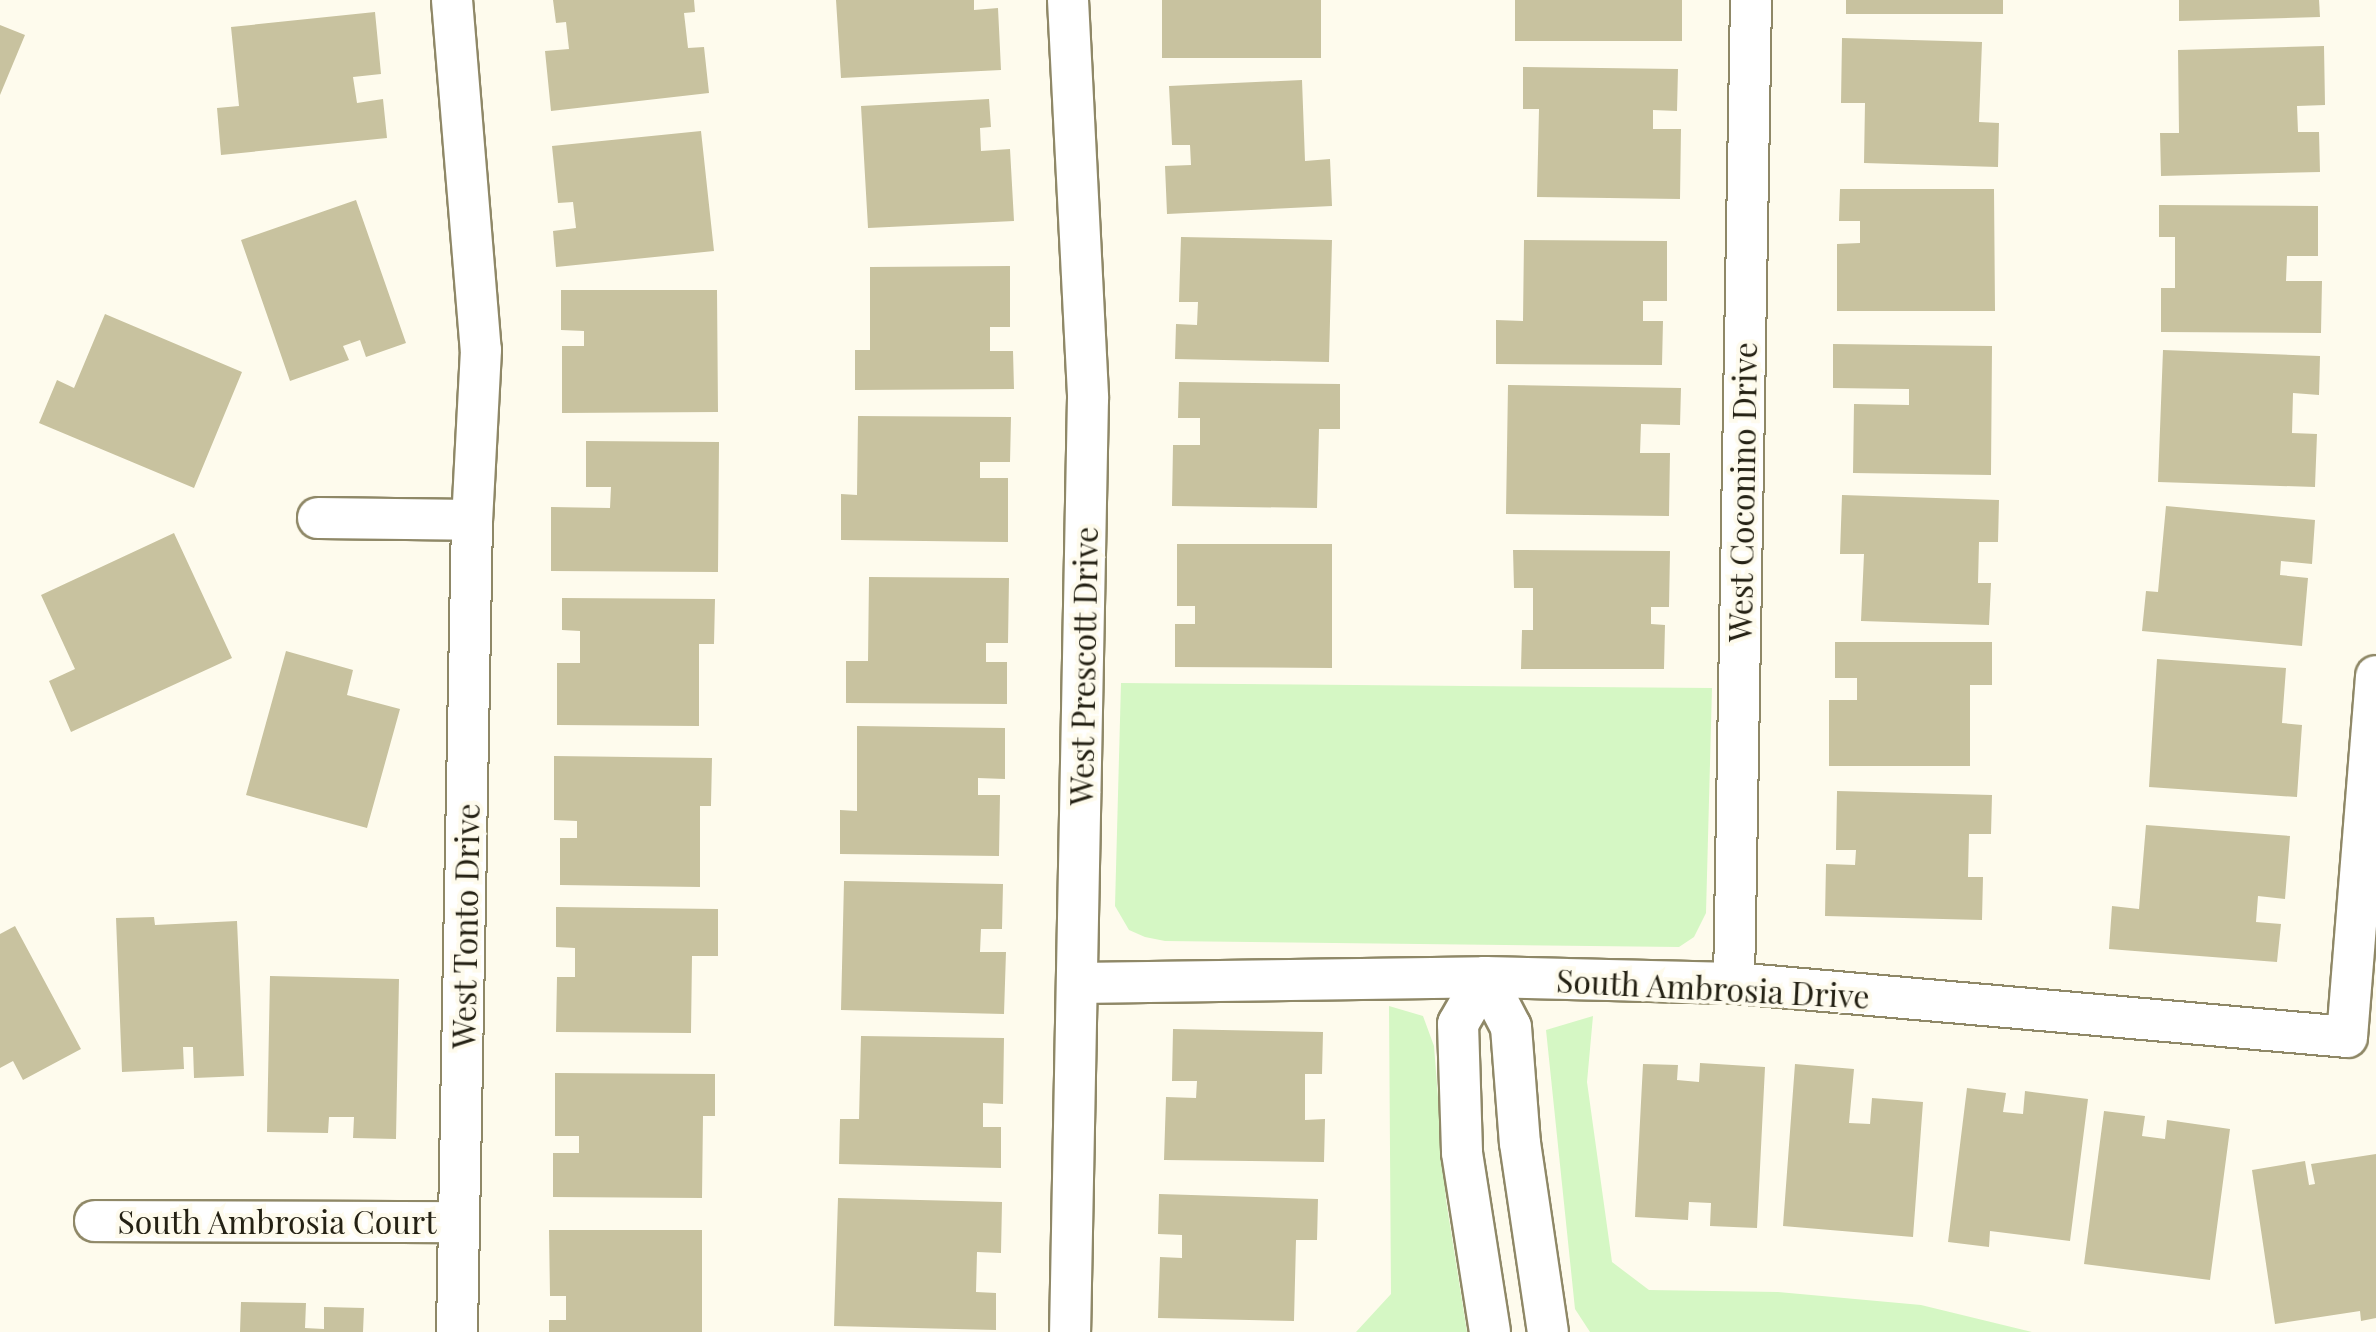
<!DOCTYPE html>
<html>
<head>
<meta charset="utf-8">
<style>
	body { margin:0 }
	#map { position:relative; width:2376px; height:1332px; overflow:hidden; background:#fefbed; font-family:"Playfair Display",serif }
	div>[style] { position:absolute }
	.green>* { inset:0; background:#d5f7c4 }
	.building>* { inset:0; background:#c8c29f; transform-origin:0 0 }
	.roads { filter:drop-shadow(2px 0 #8f8867) drop-shadow(-2px 0 #8f8867) drop-shadow(0 2px #8f8867) drop-shadow(0 -2px #8f8867) }
	.street>* { height:40px; margin:-20px; padding:0 20px; transform-origin:20px; border-radius:20px; background:#fff }
	span { translate:-50% -50%; white-space:nowrap; text-align:center; line-height:1.15; -webkit-text-stroke:8px #fefbed; paint-order:stroke }
	.street-label { font-size:32px; color:#242114 }
</style>
</head>
<body>
<div id="map">
	<div class="green">
		<i style="clip-path:polygon(1121px 683px,1712px 688px,1706px 913px,1694px 937px,1679px 947px,1165px 941px,1145px 937px,1129px 930px,1115px 906px)"></i>
		<i style="clip-path:polygon(1389px 1006px,1423px 1016px,1434px 1046px,1446px 1200px,1467px 1332px,1356px 1332px,1391px 1294px)"></i>
		<i style="clip-path:polygon(1593px 1016px,1587px 1082px,1612px 1262px,1649px 1290px,1778px 1292px,1921px 1305px,2032px 1332px,1590px 1332px,1575px 1309px,1546px 1030px)"></i>
	</div>
	<div class="building">
		<i style="clip-path:polygon(553px 0,694px 0,695px 12px,684px 13px,688px 48px,704px 47px,709px 93px,551px 111px,545px 51px,569px 49px,566px 22px,556px 23px)"></i>
		<i style="clip-path:polygon(836px 0,974px 0,974px 10px,998px 8px,1001px 70px,841px 78px)"></i>
		<i style="left:1162px;top:0;width:159px;height:58px"></i>
		<i style="left:1515px;top:0;width:167px;height:41px"></i>
		<i style="left:1846px;top:0;width:157px;height:14px"></i>
		<i style="clip-path:polygon(2179px 0,2319px 0,2320px 17px,2179px 21px)"></i>
		<i style="clip-path:polygon(375px 12px,381px 74px,353px 77px,357px 103px,383px 99px,387px 138px,221px 155px,217px 108px,239px 106px,231px 27px)"></i>
		<i style="clip-path:polygon(0 25px,25px 35px,0 95px)"></i>
		<i style="clip-path:polygon(1842px 38px,1982px 42px,1979px 122px,1999px 123px,1998px 167px,1864px 163px,1865px 103px,1841px 103px)"></i>
		<i style="clip-path:polygon(2324px 46px,2325px 105px,2297px 106px,2298px 132px,2319px 132px,2320px 172px,2161px 176px,2160px 133px,2179px 133px,2178px 50px)"></i>
		<i style="clip-path:polygon(1523px 67px,1678px 69px,1677px 111px,1653px 110px,1653px 129px,1681px 129px,1680px 199px,1537px 197px,1539px 109px,1523px 109px)"></i>
		<i style="clip-path:polygon(1302px 80px,1305px 161px,1330px 159px,1332px 206px,1167px 214px,1165px 166px,1191px 165px,1190px 145px,1172px 145px,1169px 86px)"></i>
		<i style="clip-path:polygon(989px 99px,991px 127px,980px 128px,981px 151px,1010px 149px,1014px 221px,868px 228px,861px 106px)"></i>
		<i style="clip-path:polygon(701px 131px,714px 251px,556px 267px,553px 231px,576px 228px,573px 202px,558px 203px,552px 146px)"></i>
		<i style="clip-path:polygon(1840px 189px,1994px 189px,1995px 311px,1837px 311px,1837px 244px,1860px 243px,1860px 221px,1839px 221px)"></i>
		<i style="clip-path:polygon(356px 200px,406px 343px,366px 357px,360px 340px,343px 346px,349px 360px,290px 381px,241px 240px)"></i>
		<i style="clip-path:polygon(2159px 205px,2318px 206px,2318px 256px,2287px 256px,2286px 281px,2322px 281px,2321px 333px,2161px 332px,2161px 288px,2175px 288px,2175px 237px,2159px 237px)"></i>
		<i style="clip-path:polygon(1181px 237px,1332px 240px,1329px 362px,1175px 359px,1176px 324px,1197px 325px,1198px 302px,1179px 302px)"></i>
		<i style="clip-path:polygon(1524px 240px,1667px 241px,1667px 301px,1643px 301px,1643px 321px,1663px 321px,1662px 365px,1496px 364px,1496px 320px,1523px 321px)"></i>
		<i style="clip-path:polygon(1010px 266px,1010px 327px,990px 327px,990px 351px,1013px 351px,1014px 389px,855px 390px,855px 350px,870px 350px,870px 267px)"></i>
		<i style="clip-path:polygon(561px 290px,717px 290px,718px 412px,562px 413px,562px 346px,584px 346px,584px 331px,561px 330px)"></i>
		<i style="clip-path:polygon(105px 314px,242px 372px,194px 488px,39px 423px,57px 380px,74px 388px)"></i>
		<i style="clip-path:polygon(1833px 344px,1992px 346px,1991px 475px,1853px 473px,1854px 404px,1909px 405px,1909px 389px,1833px 388px)"></i>
		<i style="clip-path:polygon(2163px 350px,2320px 356px,2319px 395px,2293px 393px,2292px 433px,2317px 434px,2315px 487px,2158px 482px)"></i>
		<i style="clip-path:polygon(1179px 382px,1340px 384px,1340px 429px,1319px 429px,1317px 508px,1172px 506px,1173px 445px,1200px 445px,1200px 418px,1178px 418px)"></i>
		<i style="clip-path:polygon(1508px 385px,1681px 388px,1680px 425px,1641px 424px,1640px 453px,1670px 453px,1669px 516px,1506px 514px)"></i>
		<i style="clip-path:polygon(858px 416px,1011px 417px,1010px 462px,980px 462px,980px 478px,1008px 478px,1008px 542px,841px 540px,841px 494px,857px 495px)"></i>
		<i style="clip-path:polygon(586px 441px,719px 442px,718px 572px,551px 571px,551px 507px,610px 508px,611px 487px,586px 487px)"></i>
		<i style="clip-path:polygon(1842px 495px,1999px 500px,1998px 542px,1979px 542px,1978px 583px,1991px 583px,1989px 625px,1861px 621px,1864px 554px,1840px 554px)"></i>
		<i style="clip-path:polygon(2166px 506px,2315px 520px,2312px 564px,2281px 561px,2280px 575px,2308px 578px,2302px 646px,2142px 631px,2146px 591px,2158px 592px)"></i>
		<i style="clip-path:polygon(174px 533px,232px 658px,71px 732px,49px 681px,75px 669px,41px 595px)"></i>
		<i style="clip-path:polygon(1177px 544px,1332px 544px,1332px 668px,1175px 667px,1175px 624px,1195px 624px,1195px 606px,1177px 606px)"></i>
		<i style="clip-path:polygon(1513px 550px,1670px 551px,1669px 607px,1651px 607px,1651px 624px,1665px 625px,1664px 669px,1521px 669px,1522px 630px,1533px 630px,1533px 588px,1514px 588px)"></i>
		<i style="clip-path:polygon(869px 577px,1009px 578px,1008px 643px,986px 643px,986px 662px,1007px 662px,1007px 704px,846px 703px,846px 661px,868px 661px)"></i>
		<i style="clip-path:polygon(562px 598px,715px 599px,714px 644px,699px 644px,699px 726px,557px 725px,557px 663px,580px 663px,580px 631px,562px 630px)"></i>
		<i style="clip-path:polygon(1835px 642px,1992px 642px,1992px 685px,1970px 685px,1970px 766px,1829px 766px,1829px 700px,1857px 700px,1857px 678px,1835px 678px)"></i>
		<i style="clip-path:polygon(286px 651px,353px 670px,347px 695px,400px 709px,367px 828px,246px 795px)"></i>
		<i style="clip-path:polygon(2157px 659px,2286px 668px,2282px 723px,2302px 725px,2297px 797px,2149px 787px)"></i>
		<i style="clip-path:polygon(857px 726px,1005px 728px,1005px 779px,978px 778px,978px 795px,1000px 795px,999px 856px,840px 854px,840px 810px,857px 811px)"></i>
		<i style="clip-path:polygon(554px 756px,712px 758px,711px 806px,700px 806px,700px 887px,560px 885px,560px 838px,577px 838px,577px 821px,554px 820px)"></i>
		<i style="clip-path:polygon(1837px 791px,1992px 795px,1991px 834px,1969px 834px,1968px 877px,1983px 877px,1982px 920px,1825px 916px,1826px 864px,1855px 865px,1856px 850px,1836px 850px)"></i>
		<i style="clip-path:polygon(2146px 825px,2290px 836px,2285px 899px,2258px 896px,2256px 922px,2281px 924px,2277px 962px,2109px 949px,2112px 906px,2139px 909px)"></i>
		<i style="clip-path:polygon(844px 881px,1003px 884px,1002px 929px,981px 929px,980px 952px,1006px 952px,1004px 1014px,841px 1010px)"></i>
		<i style="clip-path:polygon(556px 907px,718px 909px,718px 956px,692px 956px,691px 1033px,556px 1032px,557px 977px,575px 977px,575px 948px,556px 947px)"></i>
		<i style="clip-path:polygon(154px 917px,155px 925px,237px 921px,244px 1076px,194px 1078px,193px 1047px,183px 1047px,184px 1069px,122px 1072px,116px 918px)"></i>
		<i style="clip-path:polygon(15px 926px,81px 1049px,23px 1080px,13px 1061px,0 1068px,0 934px)"></i>
		<i style="clip-path:polygon(270px 976px,399px 979px,396px 1139px,353px 1138px,354px 1117px,329px 1117px,328px 1133px,267px 1132px)"></i>
		<i style="clip-path:polygon(1173px 1029px,1323px 1032px,1322px 1074px,1305px 1074px,1305px 1120px,1325px 1119px,1324px 1162px,1164px 1160px,1166px 1097px,1196px 1098px,1197px 1081px,1172px 1081px)"></i>
		<i style="clip-path:polygon(861px 1036px,1004px 1038px,1003px 1104px,983px 1103px,983px 1127px,1001px 1127px,1001px 1168px,839px 1164px,840px 1119px,859px 1119px)"></i>
		<i style="clip-path:polygon(1700px 1063px,1765px 1067px,1757px 1228px,1710px 1226px,1711px 1203px,1689px 1202px,1688px 1220px,1635px 1217px,1643px 1064px,1678px 1065px,1677px 1080px,1699px 1082px)"></i>
		<i style="clip-path:polygon(1795px 1064px,1854px 1069px,1849px 1123px,1870px 1124px,1872px 1098px,1923px 1102px,1913px 1237px,1783px 1226px)"></i>
		<i style="clip-path:polygon(555px 1073px,715px 1074px,715px 1116px,703px 1116px,702px 1198px,553px 1197px,553px 1153px,579px 1153px,579px 1136px,555px 1136px)"></i>
		<i style="clip-path:polygon(1967px 1088px,2006px 1093px,2003px 1112px,2023px 1114px,2025px 1091px,2088px 1099px,2070px 1241px,1990px 1231px,1989px 1247px,1948px 1242px)"></i>
		<i style="clip-path:polygon(2104px 1111px,2145px 1116px,2142px 1136px,2165px 1139px,2167px 1120px,2230px 1129px,2210px 1280px,2084px 1264px)"></i>
		<i style="clip-path:polygon(2376px 1154px,2376px 1318px,2361px 1321px,2360px 1311px,2275px 1324px,2252px 1170px,2305px 1161px,2309px 1185px,2315px 1184px,2311px 1164px)"></i>
		<i style="clip-path:polygon(1159px 1194px,1318px 1199px,1317px 1240px,1296px 1240px,1294px 1321px,1158px 1318px,1160px 1257px,1182px 1258px,1182px 1235px,1158px 1234px)"></i>
		<i style="clip-path:polygon(838px 1198px,1002px 1202px,1001px 1253px,977px 1252px,976px 1292px,996px 1293px,996px 1330px,834px 1326px)"></i>
		<i style="clip-path:polygon(549px 1230px,702px 1230px,702px 1332px,549px 1332px,549px 1320px,566px 1320px,566px 1296px,550px 1296px)"></i>
		<i style="clip-path:polygon(241px 1302px,306px 1303px,305px 1328px,324px 1329px,324px 1307px,364px 1308px,363px 1332px,240px 1332px)"></i>
	</div>
	<div class="roads">
		<div class="street">
			<i style="left:452px;top:0;width:351px;rotate:85.3deg"></i>
			<i style="left:481px;top:350px;width:170px;rotate:93deg"></i>
			<i style="left:472px;top:520px;width:812px;rotate:91.06deg"></i>
			<i style="left:1068px;top:0;width:399px;rotate:87.1deg"></i>
			<i style="left:1088px;top:398px;width:934px;rotate:91.1deg"></i>
			<i style="left:318px;top:518px;width:154px;rotate:0.7deg"></i>
			<i style="left:1485px;top:977px;width:54px;rotate:119.9deg"></i>
			<i style="left:1458px;top:1024px;width:129px;rotate:88.2deg"></i>
			<i style="left:1462px;top:1153px;width:181px;rotate:81.1deg"></i>
			<i style="left:1485px;top:977px;width:56px;rotate:62.5deg"></i>
			<i style="left:1511px;top:1027px;width:116px;rotate:85.6deg"></i>
			<i style="left:1520px;top:1143px;width:191px;rotate:81.6deg"></i>
			<i style="left:1078px;top:983px;width:407px;rotate:-0.8deg"></i>
			<i style="left:1485px;top:977px;width:249px;rotate:1.4deg"></i>
			<i style="left:1734px;top:983px;width:615px;rotate:5.03deg"></i>
			<i style="left:2347px;top:1037px;width:362px;rotate:-85.4deg"></i>
			<i style="left:1734px;top:983px;width:983px;rotate:-89.01deg"></i>
			<i style="left:95px;top:1221px;width:364px;rotate:0.2deg"></i>
		</div>
	</div>
	<div class="street-label">
		<span style="left:1742px;top:492px;rotate:-89deg">West Coconino Drive</span>
		<span style="left:1083px;top:666px;rotate:-89deg">West Prescott Drive</span>
		<span style="left:465px;top:926px;rotate:-89deg">West Tonto Drive</span>
		<span style="left:1713px;top:988px;rotate:3deg">South Ambrosia Drive</span>
		<span style="left:277px;top:1221px">South Ambrosia Court</span>
	</div>
</div>
</body>
</html>
